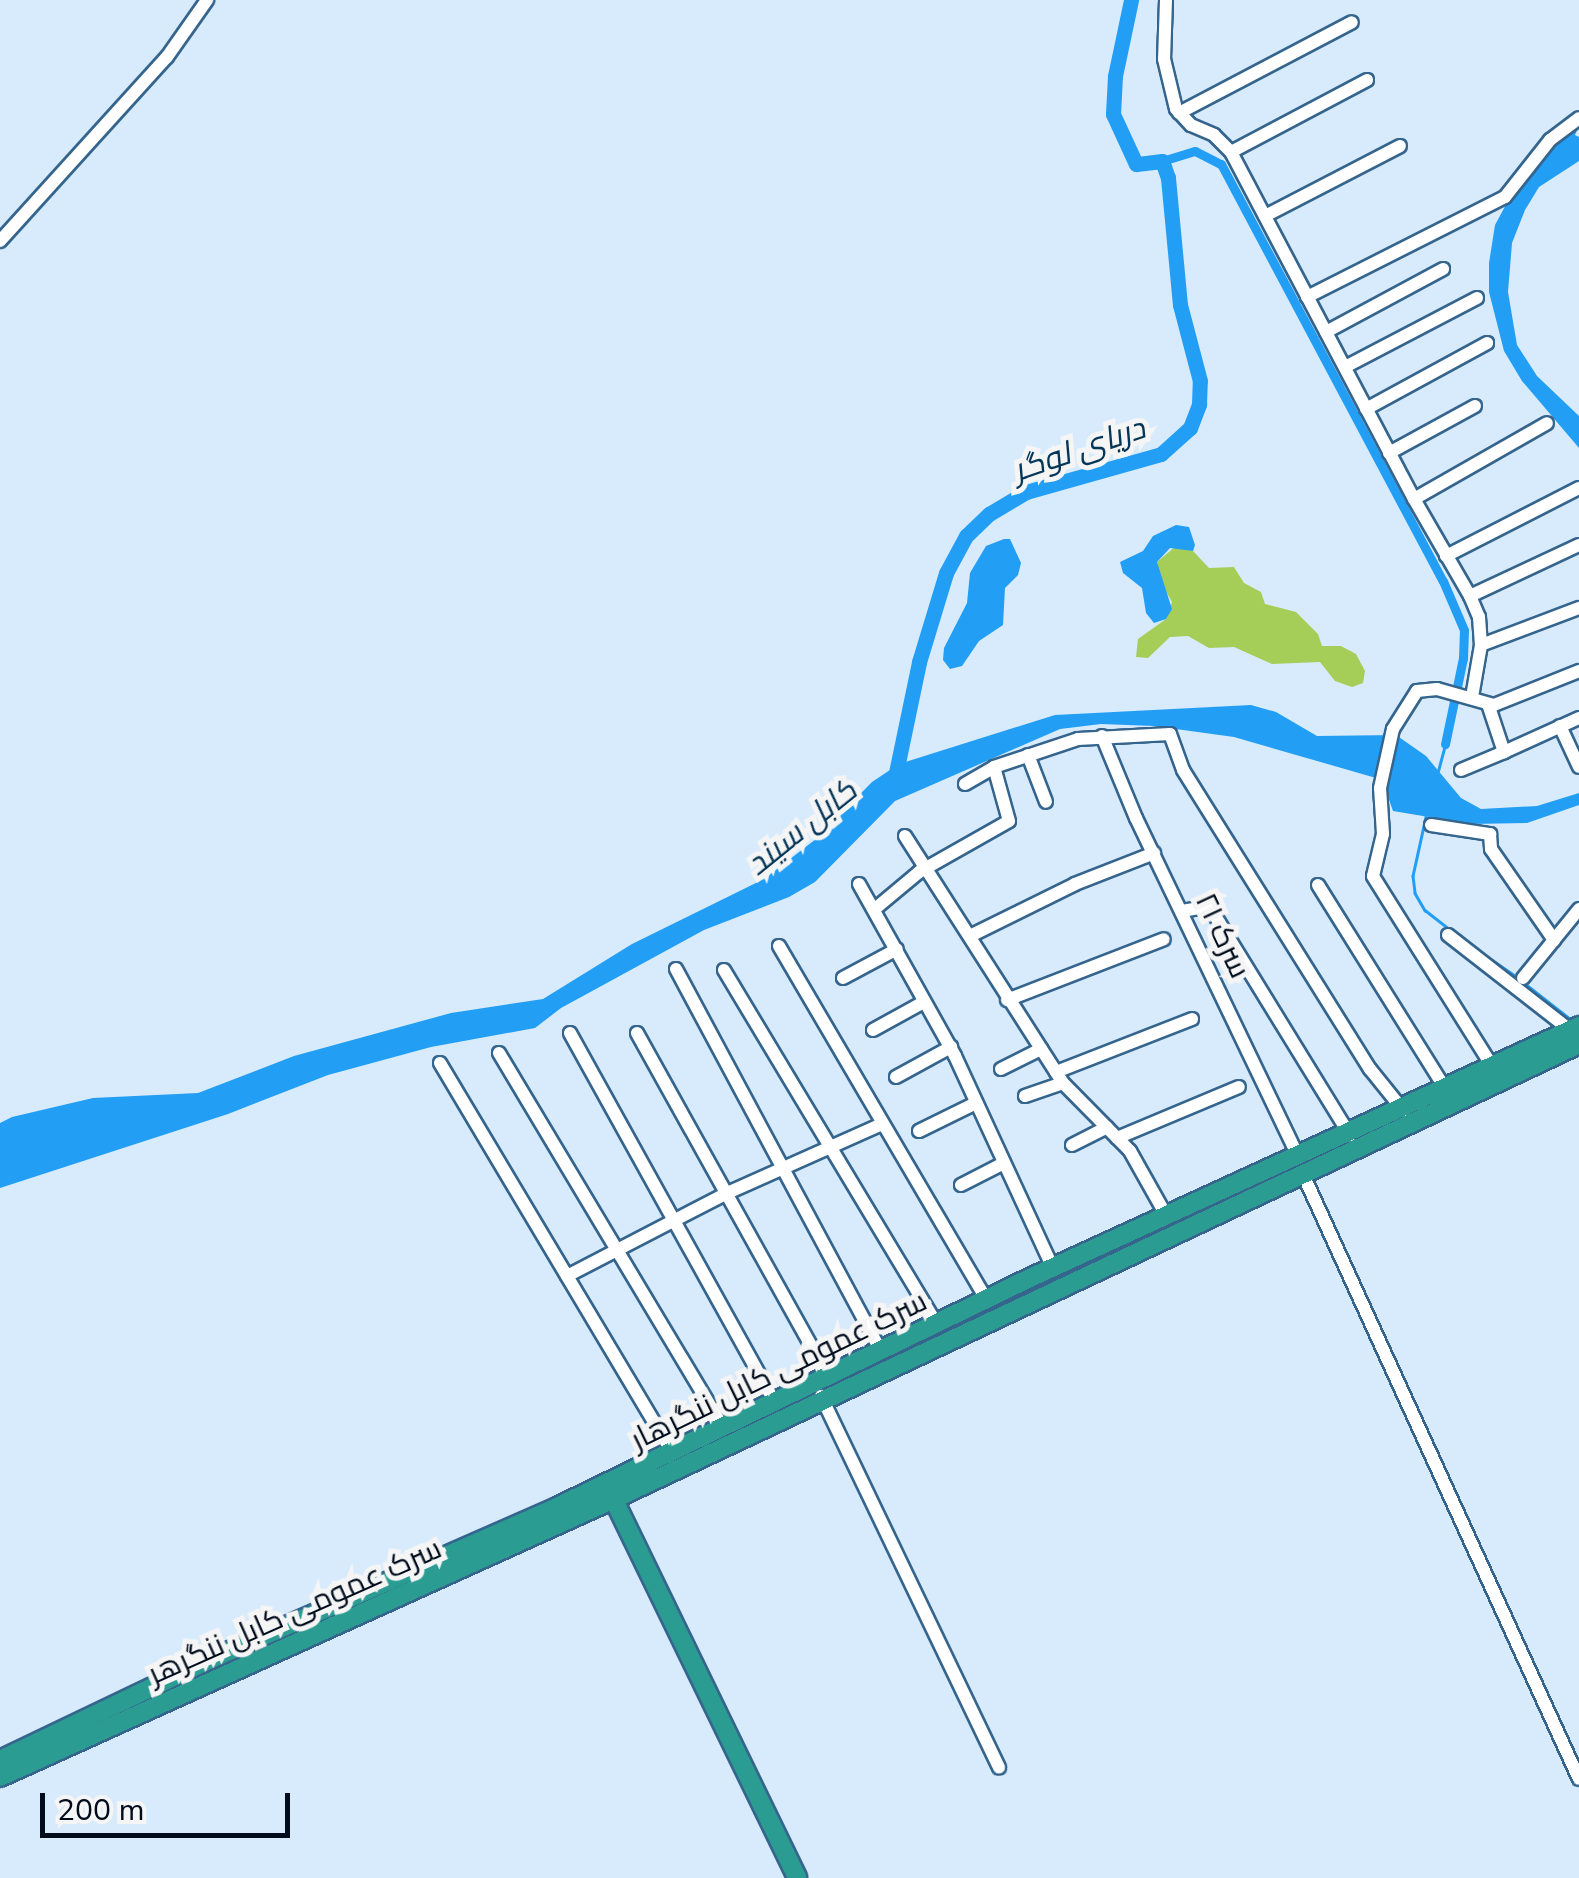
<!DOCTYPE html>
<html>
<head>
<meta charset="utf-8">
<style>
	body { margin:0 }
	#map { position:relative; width:1579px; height:1878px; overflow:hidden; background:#d7ebfd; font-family:"Nunito Sans",Cairo,sans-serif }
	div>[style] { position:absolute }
	.green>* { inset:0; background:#a4ce57 }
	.water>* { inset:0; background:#229ef5 }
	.stream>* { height:2.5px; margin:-1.25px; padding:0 1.25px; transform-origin:1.25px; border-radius:1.25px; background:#229ef5 }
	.canal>* { height:9px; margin:-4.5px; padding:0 4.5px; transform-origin:4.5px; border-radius:4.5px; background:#229ef5 }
	.river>* { height:15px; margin:-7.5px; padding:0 7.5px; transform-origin:7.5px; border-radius:7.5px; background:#229ef5 }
	.roads { filter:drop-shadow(2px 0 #35658d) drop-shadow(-2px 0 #35658d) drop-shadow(0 2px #35658d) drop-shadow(0 -2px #35658d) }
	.minor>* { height:12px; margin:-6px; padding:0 6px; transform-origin:6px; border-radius:6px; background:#fff }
	.highway>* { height:18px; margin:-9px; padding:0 9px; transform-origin:9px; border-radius:9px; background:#2b9c91 }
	span { translate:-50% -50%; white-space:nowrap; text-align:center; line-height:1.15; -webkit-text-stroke:10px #f5f5f5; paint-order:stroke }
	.street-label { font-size:30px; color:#000c1c }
	.water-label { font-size:32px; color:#053557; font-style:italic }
	.scale { position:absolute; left:40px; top:1793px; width:250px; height:45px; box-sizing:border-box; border:5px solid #000c1c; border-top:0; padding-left:12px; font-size:30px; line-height:35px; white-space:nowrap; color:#000c1c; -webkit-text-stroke:8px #f5f5f5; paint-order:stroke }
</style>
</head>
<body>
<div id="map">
	<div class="green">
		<i style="clip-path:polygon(1176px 546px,1193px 551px,1209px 568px,1234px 567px,1244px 583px,1261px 592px,1265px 604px,1296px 612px,1318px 634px,1322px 646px,1341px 646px,1356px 654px,1365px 671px,1363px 683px,1352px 687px,1335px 681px,1320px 662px,1272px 664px,1234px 647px,1209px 648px,1188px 636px,1170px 637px,1148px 658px,1136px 657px,1138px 639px,1166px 619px,1172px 602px,1160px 581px,1157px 562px)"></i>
	</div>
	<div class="water">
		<i style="clip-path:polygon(1579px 126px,1575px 135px,1579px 137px,1579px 161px,1539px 187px,1525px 210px,1512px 243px,1508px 292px,1517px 345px,1537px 376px,1579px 416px,1579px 448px,1522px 381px,1504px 351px,1489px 292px,1489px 263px,1495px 225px,1516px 186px,1534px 161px)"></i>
		<i style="clip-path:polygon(1176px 525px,1189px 527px,1195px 545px,1193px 551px,1170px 548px,1157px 562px,1172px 609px,1166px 619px,1154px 623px,1146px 613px,1142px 588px,1123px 573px,1120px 562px,1143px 551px,1153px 536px)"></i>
		<i style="clip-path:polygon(1004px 539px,1010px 539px,1021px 563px,1018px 575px,1005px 588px,1003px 625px,979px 641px,962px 666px,950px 669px,943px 660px,944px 648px,967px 603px,970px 573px,986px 546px)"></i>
		<i style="clip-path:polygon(1251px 705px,1276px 712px,1317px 736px,1396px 735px,1426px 756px,1461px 798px,1481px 809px,1537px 806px,1579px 793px,1579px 805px,1527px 823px,1471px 824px,1393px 811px,1383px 783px,1376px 778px,1234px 737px,1154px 726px,1101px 724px,1060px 729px,895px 801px,815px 882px,789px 897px,704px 930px,561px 1008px,535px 1028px,431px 1047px,328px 1075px,228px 1114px,0 1188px,0 1123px,12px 1117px,93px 1098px,198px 1093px,294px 1056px,451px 1013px,543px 999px,632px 944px,764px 879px,816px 839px,872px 782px,899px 764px,1055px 715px)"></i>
	</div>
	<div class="stream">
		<i style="left:1438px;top:771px;width:28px;rotate:-75deg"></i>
		<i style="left:1426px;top:817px;width:60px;rotate:102.4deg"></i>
		<i style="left:1413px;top:876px;width:17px;rotate:83deg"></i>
		<i style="left:1415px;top:893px;width:20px;rotate:60deg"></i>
		<i style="left:1425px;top:910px;width:29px;rotate:38deg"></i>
		<i style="left:1466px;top:942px;width:62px;rotate:34.5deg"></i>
		<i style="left:1523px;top:982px;width:58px;rotate:38deg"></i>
	</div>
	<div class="canal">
		<i style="left:1162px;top:161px;width:34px;rotate:-17deg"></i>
		<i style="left:1195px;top:151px;width:29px;rotate:27deg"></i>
		<i style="left:1221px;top:164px;width:472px;rotate:62deg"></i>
		<i style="left:1443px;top:581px;width:53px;rotate:66.8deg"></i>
		<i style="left:1464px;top:630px;width:28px;rotate:92deg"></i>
		<i style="left:1463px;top:658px;width:88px;rotate:101.8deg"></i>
	</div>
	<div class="river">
		<i style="left:894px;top:782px;width:123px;rotate:-78.2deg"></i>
		<i style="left:919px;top:662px;width:93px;rotate:-73.1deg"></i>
		<i style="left:946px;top:573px;width:42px;rotate:-61.6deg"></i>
		<i style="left:966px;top:536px;width:32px;rotate:-44deg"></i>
		<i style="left:989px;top:514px;width:43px;rotate:-30.7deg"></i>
		<i style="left:1026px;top:492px;width:140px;rotate:-15.7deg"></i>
		<i style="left:1161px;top:454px;width:39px;rotate:-42deg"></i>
		<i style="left:1190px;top:428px;width:26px;rotate:-69deg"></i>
		<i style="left:1199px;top:404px;width:23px;rotate:-88deg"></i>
		<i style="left:1200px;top:381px;width:79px;rotate:-104.7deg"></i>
		<i style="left:1180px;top:305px;width:128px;rotate:-95.4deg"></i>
		<i style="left:1168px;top:178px;width:18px;rotate:-109deg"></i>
		<i style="left:1162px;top:161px;width:26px;rotate:173deg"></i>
		<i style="left:1136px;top:164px;width:55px;rotate:-114.7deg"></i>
		<i style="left:1113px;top:114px;width:38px;rotate:-87deg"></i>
		<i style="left:1115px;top:76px;width:78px;rotate:-78.1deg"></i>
	</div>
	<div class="roads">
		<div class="minor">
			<i style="left:1166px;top:0;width:59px;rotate:91.9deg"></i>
			<i style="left:1164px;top:59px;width:51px;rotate:76.5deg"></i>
			<i style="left:1176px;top:109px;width:22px;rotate:47deg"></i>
			<i style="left:1191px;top:125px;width:25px;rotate:23deg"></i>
			<i style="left:1214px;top:135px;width:24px;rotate:45deg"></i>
			<i style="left:1231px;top:152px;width:392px;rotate:62.2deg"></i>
			<i style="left:1414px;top:499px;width:112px;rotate:60deg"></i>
			<i style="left:1470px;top:596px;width:23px;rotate:67deg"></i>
			<i style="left:1479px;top:617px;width:28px;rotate:86deg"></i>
			<i style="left:1481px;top:645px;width:53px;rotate:99.8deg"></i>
			<i style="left:1179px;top:113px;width:195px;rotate:-27.7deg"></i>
			<i style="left:1231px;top:152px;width:154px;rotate:-27.9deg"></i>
			<i style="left:1265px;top:216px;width:152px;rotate:-27.4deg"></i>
			<i style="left:0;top:241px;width:248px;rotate:-47.8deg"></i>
			<i style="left:167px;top:57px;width:70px;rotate:-54.9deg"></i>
			<i style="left:1307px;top:297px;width:222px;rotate:-26.8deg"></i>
			<i style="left:1505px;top:197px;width:73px;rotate:-51.7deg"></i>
			<i style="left:1550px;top:140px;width:36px;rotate:-37deg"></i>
			<i style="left:1326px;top:332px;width:133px;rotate:-28.3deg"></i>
			<i style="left:1345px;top:367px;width:149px;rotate:-27.6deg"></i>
			<i style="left:1366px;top:409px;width:138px;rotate:-28.6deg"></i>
			<i style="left:1389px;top:453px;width:98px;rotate:-28.7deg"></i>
			<i style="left:1414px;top:499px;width:153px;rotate:-29.7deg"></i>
			<i style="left:1446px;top:556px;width:149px;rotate:-27.1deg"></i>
			<i style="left:1470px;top:596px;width:120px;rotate:-25.1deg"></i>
			<i style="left:1481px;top:645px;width:105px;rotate:-20.7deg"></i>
			<i style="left:1488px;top:704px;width:51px;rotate:71.6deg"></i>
			<i style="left:1504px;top:752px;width:82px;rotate:-24.4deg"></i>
			<i style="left:1560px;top:726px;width:45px;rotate:65.1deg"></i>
			<i style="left:1102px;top:736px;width:89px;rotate:67.5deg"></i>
			<i style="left:1136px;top:818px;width:375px;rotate:64.4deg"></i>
			<i style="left:1028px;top:755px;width:50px;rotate:69deg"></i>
			<i style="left:1461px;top:770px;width:47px;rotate:-22.7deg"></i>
			<i style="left:965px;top:784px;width:34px;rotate:-30deg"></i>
			<i style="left:994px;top:767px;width:89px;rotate:-18.4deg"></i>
			<i style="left:1078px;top:739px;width:92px;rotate:-3.1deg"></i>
			<i style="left:1170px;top:734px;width:38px;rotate:70deg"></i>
			<i style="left:1183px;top:770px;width:353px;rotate:58deg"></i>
			<i style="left:1370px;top:1069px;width:53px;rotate:51.2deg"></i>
			<i style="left:1431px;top:825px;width:60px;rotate:8.7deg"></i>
			<i style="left:1490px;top:834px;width:15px;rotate:86deg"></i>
			<i style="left:1491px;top:849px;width:111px;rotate:55.3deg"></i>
			<i style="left:905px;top:836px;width:293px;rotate:57.4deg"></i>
			<i style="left:1063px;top:1083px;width:95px;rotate:45.4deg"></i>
			<i style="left:1130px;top:1151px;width:76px;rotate:60.7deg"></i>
			<i style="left:859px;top:884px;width:197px;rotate:60.8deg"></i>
			<i style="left:955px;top:1056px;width:234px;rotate:65.2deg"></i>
			<i style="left:1318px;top:885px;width:239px;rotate:58deg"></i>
			<i style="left:876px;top:908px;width:56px;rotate:-39.9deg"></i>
			<i style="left:919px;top:872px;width:103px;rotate:-29.5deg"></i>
			<i style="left:1009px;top:821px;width:56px;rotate:-105.5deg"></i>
			<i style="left:1182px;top:911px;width:27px;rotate:-10deg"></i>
			<i style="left:1209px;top:906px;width:269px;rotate:58.4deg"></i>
			<i style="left:972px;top:935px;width:115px;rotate:-26.3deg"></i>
			<i style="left:1075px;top:884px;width:85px;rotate:-21.4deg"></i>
			<i style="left:1448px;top:935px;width:155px;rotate:37.9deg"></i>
			<i style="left:779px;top:946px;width:411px;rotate:59.6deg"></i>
			<i style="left:676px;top:969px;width:434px;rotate:61.8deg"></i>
			<i style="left:724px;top:970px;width:415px;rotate:59deg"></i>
			<i style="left:843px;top:978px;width:61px;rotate:-28.2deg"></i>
			<i style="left:1523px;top:978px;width:89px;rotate:-50.9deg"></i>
			<i style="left:1007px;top:1000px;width:168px;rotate:-21.2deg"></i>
			<i style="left:873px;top:1030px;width:58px;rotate:-28.8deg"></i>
			<i style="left:570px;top:1033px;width:423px;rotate:61deg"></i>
			<i style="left:637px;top:1033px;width:395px;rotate:60.9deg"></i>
			<i style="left:499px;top:1053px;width:438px;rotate:59.1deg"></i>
			<i style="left:440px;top:1063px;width:455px;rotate:59.2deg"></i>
			<i style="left:1492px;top:1066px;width:224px;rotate:-122.1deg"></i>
			<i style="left:1373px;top:876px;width:43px;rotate:-76.6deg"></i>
			<i style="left:1383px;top:834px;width:46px;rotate:-93.7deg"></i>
			<i style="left:1380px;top:788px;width:60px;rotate:-77.6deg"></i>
			<i style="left:1393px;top:729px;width:45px;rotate:-57.7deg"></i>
			<i style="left:1417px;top:691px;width:20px;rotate:-6deg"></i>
			<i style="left:1437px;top:689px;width:59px;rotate:15.7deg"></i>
			<i style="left:1494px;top:705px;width:92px;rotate:-21.8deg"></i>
			<i style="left:1001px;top:1069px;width:45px;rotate:-26.6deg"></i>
			<i style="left:1056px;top:1072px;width:146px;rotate:-21.3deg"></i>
			<i style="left:896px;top:1077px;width:63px;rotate:-28.6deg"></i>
			<i style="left:1025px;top:1096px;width:40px;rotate:-18.9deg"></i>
			<i style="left:919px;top:1131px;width:64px;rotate:-26.2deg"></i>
			<i style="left:1117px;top:1138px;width:132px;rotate:-22.7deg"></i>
			<i style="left:1072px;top:1145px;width:39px;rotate:-27deg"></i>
			<i style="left:1302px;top:1172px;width:667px;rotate:65.47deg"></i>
			<i style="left:961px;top:1185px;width:48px;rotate:-27.1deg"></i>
			<i style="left:567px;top:1276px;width:178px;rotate:-27.4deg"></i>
			<i style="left:725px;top:1194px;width:172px;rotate:-24deg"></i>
			<i style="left:821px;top:1396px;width:412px;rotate:64.4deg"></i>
		</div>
		<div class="highway">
			<i style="left:609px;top:1490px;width:431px;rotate:64.1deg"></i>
			<i style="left:0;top:1760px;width:234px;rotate:-25.6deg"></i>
			<i style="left:211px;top:1659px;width:378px;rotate:-23.7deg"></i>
			<i style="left:557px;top:1507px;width:528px;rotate:-25.84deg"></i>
			<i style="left:1032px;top:1277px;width:602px;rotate:-24.65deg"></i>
			<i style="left:0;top:1777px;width:674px;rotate:-24.36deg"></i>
			<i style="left:614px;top:1499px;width:1067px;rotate:-25.24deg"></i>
		</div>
	</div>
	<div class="street-label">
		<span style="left:1222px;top:936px;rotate:65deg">سرک ۲۱</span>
		<span style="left:779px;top:1371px;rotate:-26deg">سرک عمومی کابل ننگرهار</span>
		<span style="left:295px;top:1612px;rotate:-24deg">سرک عمومی کابل ننگرهر</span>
	</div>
	<div class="water-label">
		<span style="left:1079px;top:450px;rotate:-19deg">دریای لوگر</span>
		<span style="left:802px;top:828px;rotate:-39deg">کابل سيند</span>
	</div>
	<div class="scale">200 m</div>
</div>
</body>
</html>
